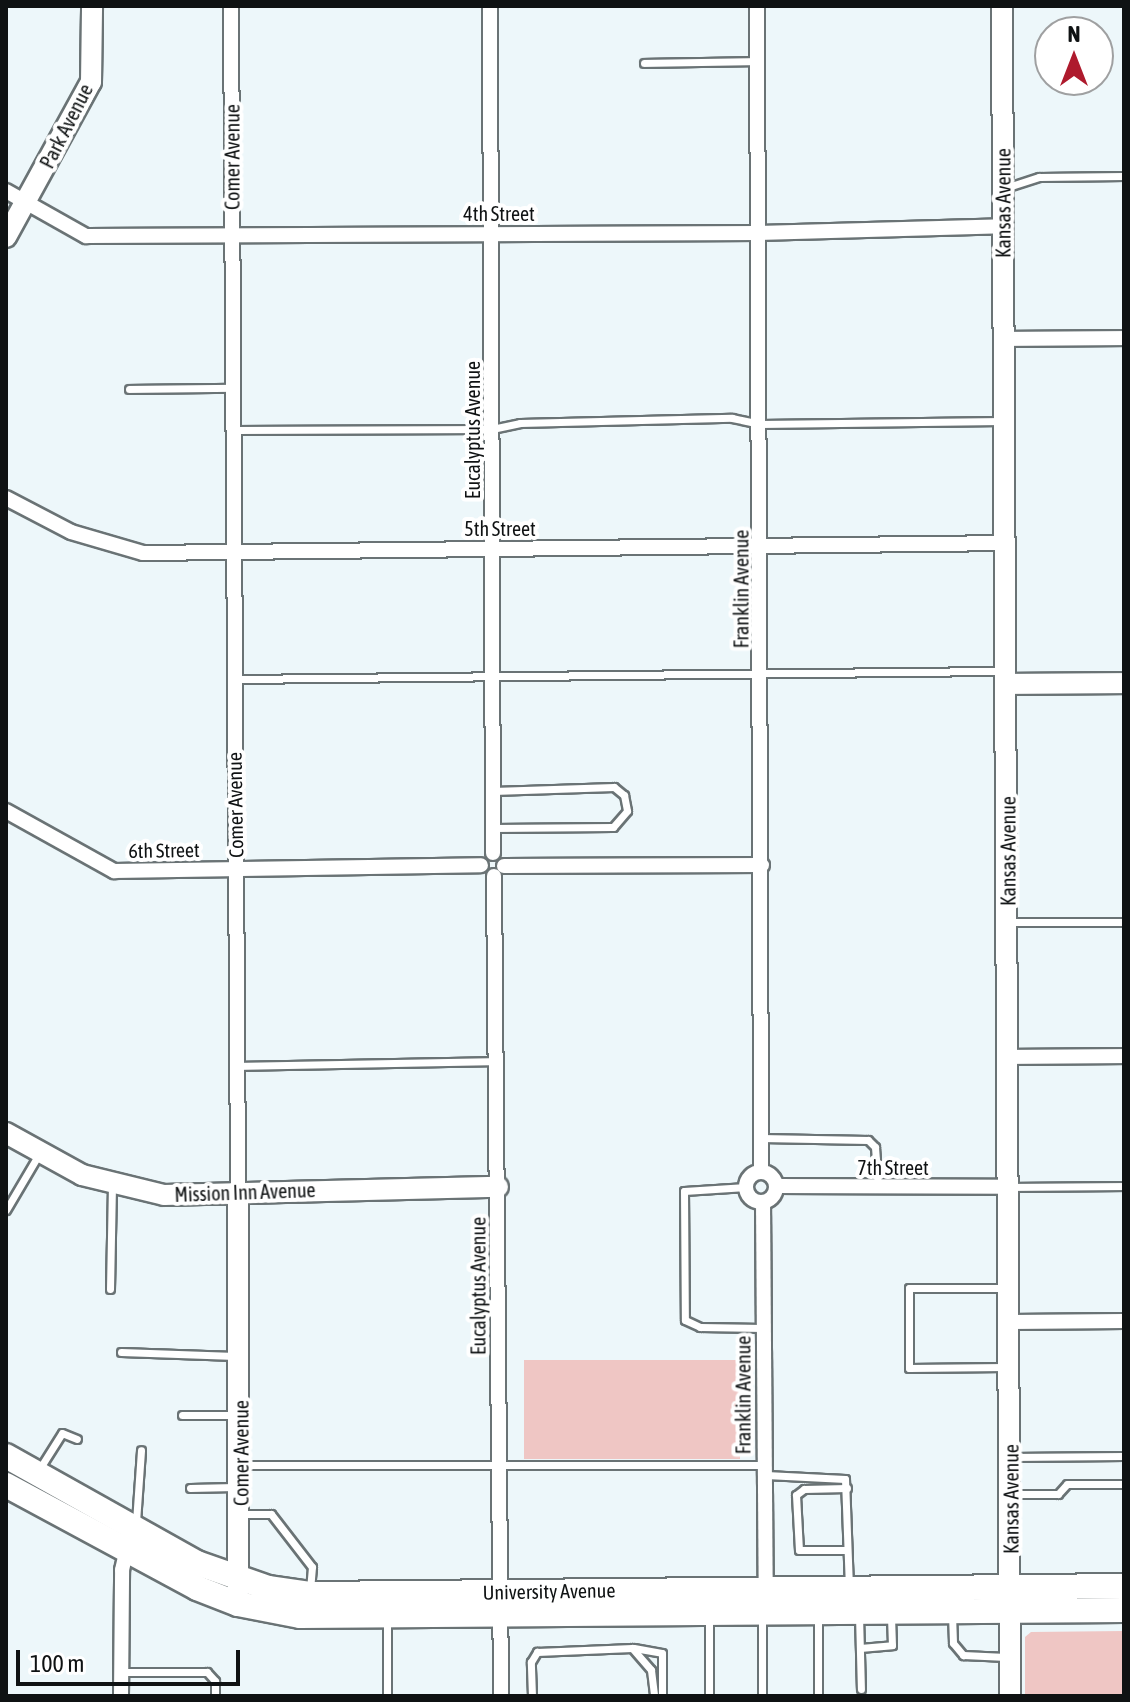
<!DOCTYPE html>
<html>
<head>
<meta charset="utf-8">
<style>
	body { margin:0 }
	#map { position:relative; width:1130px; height:1702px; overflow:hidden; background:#edf7fa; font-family:"Asap Condensed",sans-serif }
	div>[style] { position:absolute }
	.green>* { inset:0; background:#efc6c4; transform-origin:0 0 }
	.roads { filter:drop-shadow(2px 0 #6a7375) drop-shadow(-2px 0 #6a7375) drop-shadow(0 2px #6a7375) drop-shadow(0 -2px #6a7375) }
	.lane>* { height:7px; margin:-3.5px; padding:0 3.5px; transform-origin:3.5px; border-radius:3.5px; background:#fff }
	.street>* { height:14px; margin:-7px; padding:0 7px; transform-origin:7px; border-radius:7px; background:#fff }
	.street>.ring { margin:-7px; padding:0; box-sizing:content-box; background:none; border:14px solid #fff; border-radius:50% }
	.secondary>* { height:20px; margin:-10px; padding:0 10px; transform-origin:10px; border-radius:10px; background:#fff }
	.primary>* { height:24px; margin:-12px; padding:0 12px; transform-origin:12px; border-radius:12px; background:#fff }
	span { translate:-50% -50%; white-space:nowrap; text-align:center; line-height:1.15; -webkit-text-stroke:8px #fff; paint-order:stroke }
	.street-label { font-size:20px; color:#0f1213 }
	.frame { position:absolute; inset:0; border:8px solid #0f1213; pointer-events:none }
	.north { position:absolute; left:1034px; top:16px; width:80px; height:80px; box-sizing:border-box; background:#fff; border:2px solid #9fa0a1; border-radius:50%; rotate:0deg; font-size:22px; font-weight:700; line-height:32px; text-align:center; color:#0f1213 }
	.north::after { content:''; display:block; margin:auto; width:28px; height:36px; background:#ae1a2d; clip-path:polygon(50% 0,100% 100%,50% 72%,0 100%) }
	.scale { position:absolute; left:16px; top:1650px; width:224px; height:36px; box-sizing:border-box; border:4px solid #0f1213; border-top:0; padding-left:10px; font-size:24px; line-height:28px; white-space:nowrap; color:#0f1213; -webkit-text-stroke:6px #fff; paint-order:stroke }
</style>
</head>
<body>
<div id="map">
	<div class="green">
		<i style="left:740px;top:1360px;width:99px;height:216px;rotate:90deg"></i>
		<i style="clip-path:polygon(1124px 1631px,1124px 1696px,1025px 1696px,1025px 1637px,1031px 1632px)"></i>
	</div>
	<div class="roads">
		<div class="lane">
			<i style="left:644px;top:63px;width:114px;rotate:-1deg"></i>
			<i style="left:1005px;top:188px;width:36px;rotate:-18deg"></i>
			<i style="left:1039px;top:177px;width:85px;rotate:-0.7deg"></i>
			<i style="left:129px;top:389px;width:104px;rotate:-0.6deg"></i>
			<i style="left:234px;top:430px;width:258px;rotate:-0.2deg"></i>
			<i style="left:492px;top:429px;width:29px;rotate:-12deg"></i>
			<i style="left:520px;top:423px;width:212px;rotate:-1.4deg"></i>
			<i style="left:732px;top:418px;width:29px;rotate:12deg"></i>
			<i style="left:760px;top:424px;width:242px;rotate:-0.7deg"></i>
			<i style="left:235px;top:679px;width:768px;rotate:-0.6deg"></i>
			<i style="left:493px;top:791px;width:121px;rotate:-1.9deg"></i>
			<i style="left:614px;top:787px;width:13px;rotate:39deg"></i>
			<i style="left:624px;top:795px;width:16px;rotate:79deg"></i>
			<i style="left:627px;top:811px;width:21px;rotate:131deg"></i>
			<i style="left:613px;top:827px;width:119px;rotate:179.5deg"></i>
			<i style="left:1008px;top:922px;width:116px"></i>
			<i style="left:237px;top:1066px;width:261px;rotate:-1.1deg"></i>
			<i style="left:761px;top:1138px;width:107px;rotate:1.1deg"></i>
			<i style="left:868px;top:1140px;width:10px;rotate:45deg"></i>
			<i style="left:875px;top:1147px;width:40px;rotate:85.7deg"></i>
			<i style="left:746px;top:1187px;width:62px;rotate:176.3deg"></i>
			<i style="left:684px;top:1191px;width:129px;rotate:89.6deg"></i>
			<i style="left:685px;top:1320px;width:17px;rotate:25deg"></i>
			<i style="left:700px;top:1327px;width:63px;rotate:0.9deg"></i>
			<i style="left:1010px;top:1187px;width:114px;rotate:-0.5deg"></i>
			<i style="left:6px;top:1210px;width:65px;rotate:-59.5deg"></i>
			<i style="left:1005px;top:1288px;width:96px;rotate:180deg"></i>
			<i style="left:909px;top:1288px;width:80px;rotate:90deg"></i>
			<i style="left:909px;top:1368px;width:96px;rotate:-0.6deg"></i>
			<i style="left:110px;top:1289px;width:103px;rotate:-88.9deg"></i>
			<i style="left:121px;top:1352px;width:114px;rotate:2deg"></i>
			<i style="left:182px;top:1415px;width:53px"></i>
			<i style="left:1011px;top:1457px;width:113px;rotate:-0.5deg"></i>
			<i style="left:241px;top:1465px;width:523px"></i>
			<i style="left:40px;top:1468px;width:41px;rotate:-57.8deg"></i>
			<i style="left:62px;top:1433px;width:16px;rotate:22deg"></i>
			<i style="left:766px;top:1475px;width:79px;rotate:2.9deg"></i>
			<i style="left:845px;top:1479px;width:107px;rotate:87.9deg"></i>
			<i style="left:190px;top:1488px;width:45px;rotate:-1.3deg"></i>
			<i style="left:847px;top:1488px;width:43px;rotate:178.7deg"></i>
			<i style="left:804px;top:1489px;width:10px;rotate:143deg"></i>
			<i style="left:796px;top:1495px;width:55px;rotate:86.9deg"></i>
			<i style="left:799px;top:1550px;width:48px"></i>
			<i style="left:1011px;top:1494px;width:47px"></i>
			<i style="left:1058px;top:1494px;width:13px;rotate:-48deg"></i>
			<i style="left:1067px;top:1484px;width:57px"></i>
			<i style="left:241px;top:1514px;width:30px"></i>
			<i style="left:271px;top:1514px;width:67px;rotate:52.3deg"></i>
			<i style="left:312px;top:1567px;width:21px;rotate:95deg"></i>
			<i style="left:136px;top:1522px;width:72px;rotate:-86deg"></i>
			<i style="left:952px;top:1614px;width:29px;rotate:88deg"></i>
			<i style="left:953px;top:1643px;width:16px;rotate:50deg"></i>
			<i style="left:963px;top:1655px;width:43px;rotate:2.7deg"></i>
			<i style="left:859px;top:1615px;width:74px;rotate:88.5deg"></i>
			<i style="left:762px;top:1616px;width:80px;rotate:90deg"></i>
			<i style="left:818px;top:1618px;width:78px;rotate:90deg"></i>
			<i style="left:387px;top:1619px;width:77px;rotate:90deg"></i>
			<i style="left:634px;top:1648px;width:28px;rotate:10deg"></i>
			<i style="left:662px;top:1653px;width:43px;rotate:90deg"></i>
			<i style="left:860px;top:1648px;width:32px;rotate:-5deg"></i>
			<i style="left:892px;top:1645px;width:29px;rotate:-92deg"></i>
			<i style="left:121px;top:1672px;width:86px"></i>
			<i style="left:207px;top:1672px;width:12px;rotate:48deg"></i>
			<i style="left:215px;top:1681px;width:15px;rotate:90deg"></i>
			<i style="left:532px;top:1696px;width:34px;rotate:-92deg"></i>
			<i style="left:531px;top:1662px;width:12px;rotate:-59deg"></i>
			<i style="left:537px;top:1652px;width:95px;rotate:-2.4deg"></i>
			<i style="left:632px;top:1648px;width:29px;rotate:49deg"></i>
			<i style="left:651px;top:1670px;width:26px;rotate:83deg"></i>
			<i style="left:709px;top:1696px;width:78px;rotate:-90deg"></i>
		</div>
		<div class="street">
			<i style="left:231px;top:6px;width:1187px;rotate:89.66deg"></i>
			<i style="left:490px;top:6px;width:847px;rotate:89.8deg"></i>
			<i style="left:757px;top:6px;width:1166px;rotate:89.8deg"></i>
			<i style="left:6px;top:191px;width:92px;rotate:29.4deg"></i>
			<i style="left:86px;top:236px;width:672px;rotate:-0.26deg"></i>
			<i style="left:758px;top:233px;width:245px;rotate:-1.6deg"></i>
			<i style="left:1003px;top:339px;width:121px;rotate:-0.5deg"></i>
			<i style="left:6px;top:498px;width:73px;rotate:27.6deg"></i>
			<i style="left:71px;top:532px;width:75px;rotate:16.3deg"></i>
			<i style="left:143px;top:553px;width:862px;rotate:-0.66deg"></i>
			<i style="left:6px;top:811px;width:124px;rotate:29.1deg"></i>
			<i style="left:114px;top:871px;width:367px;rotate:-0.9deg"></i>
			<i style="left:504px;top:866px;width:258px;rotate:-0.2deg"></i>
			<i style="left:494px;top:876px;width:820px;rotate:89.51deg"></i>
			<i style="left:1008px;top:1057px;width:116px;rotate:-0.5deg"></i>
			<i class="ring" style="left:746px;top:1172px;width:16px;height:16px"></i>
			<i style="left:776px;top:1186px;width:233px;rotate:0.2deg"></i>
			<i style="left:763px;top:1202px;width:387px;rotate:89.6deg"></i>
			<i style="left:1011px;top:1322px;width:113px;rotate:-0.5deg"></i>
			<i style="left:121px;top:1696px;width:126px;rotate:-89.5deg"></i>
			<i style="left:122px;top:1570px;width:28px;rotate:-77deg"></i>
		</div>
		<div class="secondary">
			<i style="left:1002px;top:6px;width:1690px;rotate:89.73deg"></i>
			<i style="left:6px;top:237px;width:177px;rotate:-61.3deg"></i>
			<i style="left:91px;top:82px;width:76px;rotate:-89.2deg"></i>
			<i style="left:1008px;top:684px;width:116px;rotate:-0.5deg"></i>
			<i style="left:6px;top:1133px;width:87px;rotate:28.9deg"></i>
			<i style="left:82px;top:1175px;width:84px;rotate:13.7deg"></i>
			<i style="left:164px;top:1195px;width:334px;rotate:-1.4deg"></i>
			<i style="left:238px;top:1593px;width:400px;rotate:-90deg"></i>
		</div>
		<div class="primary">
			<i style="left:6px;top:1456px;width:219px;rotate:29.3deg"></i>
			<i style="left:197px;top:1563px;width:75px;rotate:19.4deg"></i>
			<i style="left:268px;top:1588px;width:42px;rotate:8.1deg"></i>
			<i style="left:310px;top:1594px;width:814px;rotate:-0.56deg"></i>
			<i style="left:6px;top:1485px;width:217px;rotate:28.3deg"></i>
			<i style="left:197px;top:1588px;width:44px;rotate:21.3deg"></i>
			<i style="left:238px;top:1604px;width:63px;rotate:11deg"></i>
			<i style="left:300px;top:1616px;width:824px;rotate:-0.42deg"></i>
		</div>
	</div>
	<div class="street-label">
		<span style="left:66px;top:126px;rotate:-63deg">Park Avenue</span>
		<span style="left:232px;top:157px;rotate:-90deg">Comer Avenue</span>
		<span style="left:1003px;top:203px;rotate:-90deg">Kansas Avenue</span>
		<span style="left:499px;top:213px">4th Street</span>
		<span style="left:472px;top:430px;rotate:-90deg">Eucalyptus Avenue</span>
		<span style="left:500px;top:528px">5th Street</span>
		<span style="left:741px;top:589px;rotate:-90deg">Franklin Avenue</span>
		<span style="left:235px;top:805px;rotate:-91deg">Comer Avenue</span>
		<span style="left:164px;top:850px;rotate:-1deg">6th Street</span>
		<span style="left:1008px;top:851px;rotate:-90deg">Kansas Avenue</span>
		<span style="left:893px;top:1167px">7th Street</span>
		<span style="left:245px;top:1192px;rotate:-2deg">Mission Inn Avenue</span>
		<span style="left:478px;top:1286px;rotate:-90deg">Eucalyptus Avenue</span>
		<span style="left:743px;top:1395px;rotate:-90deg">Franklin Avenue</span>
		<span style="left:241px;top:1453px;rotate:-90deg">Comer Avenue</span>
		<span style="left:1011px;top:1499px;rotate:-90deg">Kansas Avenue</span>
		<span style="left:549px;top:1591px;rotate:-1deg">University Avenue</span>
	</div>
	<div class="frame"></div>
	<div class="north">N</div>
	<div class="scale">100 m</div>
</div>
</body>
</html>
